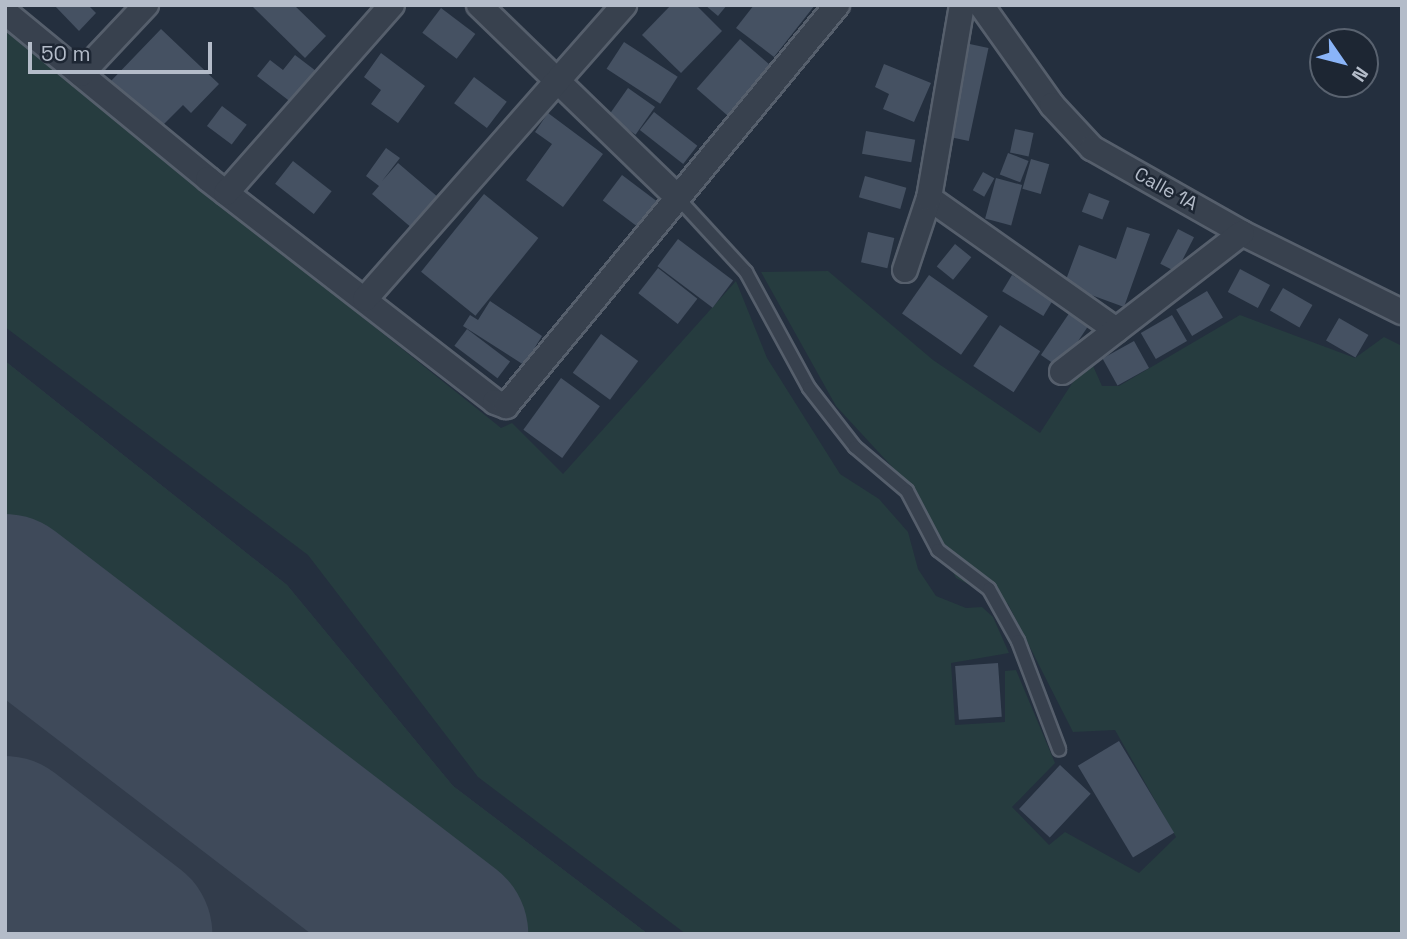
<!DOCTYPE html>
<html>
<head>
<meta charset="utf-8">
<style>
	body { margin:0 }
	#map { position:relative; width:1407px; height:939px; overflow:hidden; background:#242f3e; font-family:"Space Grotesk",sans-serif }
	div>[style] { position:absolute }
	.airport>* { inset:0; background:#323c4b }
	.green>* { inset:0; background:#263c3f }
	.runway>* { height:164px; margin:-82px; padding:0 82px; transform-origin:82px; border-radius:82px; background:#3f4a5a }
	.building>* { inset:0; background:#455162; transform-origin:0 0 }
	.roads { filter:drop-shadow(2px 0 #565f6c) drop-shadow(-2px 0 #565f6c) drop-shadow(0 2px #565f6c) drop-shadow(0 -2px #565f6c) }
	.service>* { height:12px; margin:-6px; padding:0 6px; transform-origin:6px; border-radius:6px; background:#38414e }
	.minor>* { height:24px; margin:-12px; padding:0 12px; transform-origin:12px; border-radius:12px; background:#38414e }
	span { translate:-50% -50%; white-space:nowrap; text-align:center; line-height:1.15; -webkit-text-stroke:5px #1d2633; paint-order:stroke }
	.street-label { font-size:19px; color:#b4bcc9 }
	.frame { position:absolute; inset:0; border:7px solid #b4bcc9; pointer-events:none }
	.north { position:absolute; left:1309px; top:28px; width:70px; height:70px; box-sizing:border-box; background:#1d2633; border:2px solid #59626f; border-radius:50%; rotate:125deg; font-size:19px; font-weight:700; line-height:28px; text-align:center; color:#b4bcc9 }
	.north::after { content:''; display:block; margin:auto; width:24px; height:32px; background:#8ab4f8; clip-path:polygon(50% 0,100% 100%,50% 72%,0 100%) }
	.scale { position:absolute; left:28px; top:42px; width:184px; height:32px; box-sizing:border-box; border:4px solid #b4bcc9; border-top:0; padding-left:9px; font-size:21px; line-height:24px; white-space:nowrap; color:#b4bcc9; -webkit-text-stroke:5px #1d2633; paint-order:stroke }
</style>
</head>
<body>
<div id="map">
	<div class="airport">
		<i style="clip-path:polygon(5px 361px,287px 585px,453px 786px,648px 934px,5px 934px)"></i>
	</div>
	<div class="green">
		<i style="clip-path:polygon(5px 31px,501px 428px,512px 423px,563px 474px,736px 281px,767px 358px,840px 474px,879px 499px,908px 532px,918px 569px,936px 596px,966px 608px,982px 607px,993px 617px,1009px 653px,951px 663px,955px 725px,1005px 722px,1005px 671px,1016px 670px,1055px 763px,1012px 807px,1049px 845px,1065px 832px,1139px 873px,1176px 837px,1115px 730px,1073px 732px,1008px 604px,956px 578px,908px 484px,836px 406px,761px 272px,828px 271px,933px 360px,1040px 433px,1089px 357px,1102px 386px,1119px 386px,1240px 315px,1355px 358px,1384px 337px,1402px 346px,1402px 934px,686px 934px,478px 777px,308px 555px,5px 327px)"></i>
		<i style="clip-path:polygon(5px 361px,287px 585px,453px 786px,648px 934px,469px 934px,5px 578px)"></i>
		<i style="clip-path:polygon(5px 848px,117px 934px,5px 934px)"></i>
	</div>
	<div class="runway">
		<i style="left:5px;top:596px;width:556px;rotate:37.47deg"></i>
		<i style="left:5px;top:838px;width:158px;rotate:37.5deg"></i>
	</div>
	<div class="building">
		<i style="clip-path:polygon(54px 5px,88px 5px,96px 13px,79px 31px)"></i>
		<i style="clip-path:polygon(251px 5px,294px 5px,326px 36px,305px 58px)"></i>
		<i style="clip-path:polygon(671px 5px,696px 5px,722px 31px,681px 73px,642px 35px)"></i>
		<i style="clip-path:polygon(705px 5px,727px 5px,718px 16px)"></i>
		<i style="clip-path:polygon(754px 5px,815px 5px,774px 57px,736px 28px)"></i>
		<i style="left:441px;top:8px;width:43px;height:31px;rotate:37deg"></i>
		<i style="clip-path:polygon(161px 29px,219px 84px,191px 113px,183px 105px,159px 129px,110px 82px)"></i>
		<i style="left:740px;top:39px;width:48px;height:66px;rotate:41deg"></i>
		<i style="left:624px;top:42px;width:64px;height:32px;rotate:33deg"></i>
		<i style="left:965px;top:43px;width:24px;height:95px;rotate:12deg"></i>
		<i style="clip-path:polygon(381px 53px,425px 86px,398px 123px,371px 104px,381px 90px,364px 77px)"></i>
		<i style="clip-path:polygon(295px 55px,316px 71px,292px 103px,257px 76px,270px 60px,283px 70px)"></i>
		<i style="clip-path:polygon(884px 64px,931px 83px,914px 122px,883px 109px,889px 94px,875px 87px)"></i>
		<i style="left:474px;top:77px;width:41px;height:33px;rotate:37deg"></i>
		<i style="left:628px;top:88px;width:33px;height:34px;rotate:35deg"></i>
		<i style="left:222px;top:106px;width:31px;height:25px;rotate:37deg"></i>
		<i style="left:654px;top:112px;width:55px;height:23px;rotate:38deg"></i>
		<i style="clip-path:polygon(548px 113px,603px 154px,563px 207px,526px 180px,552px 144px,535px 132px)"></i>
		<i style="left:1015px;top:129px;width:19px;height:24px;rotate:12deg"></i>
		<i style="left:866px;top:131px;width:50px;height:23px;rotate:10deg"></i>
		<i style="clip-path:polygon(386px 148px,400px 158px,382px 181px,398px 163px,439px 198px,413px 229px,372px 194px,379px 186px,366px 176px)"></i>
		<i style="left:1008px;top:153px;width:22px;height:23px;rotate:21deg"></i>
		<i style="left:1031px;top:159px;width:19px;height:31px;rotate:16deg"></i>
		<i style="left:293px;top:161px;width:49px;height:29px;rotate:38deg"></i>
		<i style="left:983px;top:172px;width:13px;height:21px;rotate:29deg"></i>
		<i style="left:622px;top:175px;width:44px;height:32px;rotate:37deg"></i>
		<i style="left:865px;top:176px;width:43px;height:22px;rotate:16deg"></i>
		<i style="left:996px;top:178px;width:27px;height:42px;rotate:15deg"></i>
		<i style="left:1089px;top:193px;width:22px;height:20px;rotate:21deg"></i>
		<i style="left:484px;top:194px;width:70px;height:100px;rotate:39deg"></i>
		<i style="clip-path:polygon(1127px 227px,1150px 234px,1124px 307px,1064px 285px,1079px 245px,1116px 259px)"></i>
		<i style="left:1178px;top:229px;width:18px;height:39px;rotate:27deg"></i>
		<i style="left:868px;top:232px;width:27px;height:31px;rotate:13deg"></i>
		<i style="left:678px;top:239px;width:69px;height:34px;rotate:37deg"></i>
		<i style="left:955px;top:244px;width:21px;height:29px;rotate:39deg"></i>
		<i style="left:658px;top:268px;width:50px;height:32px;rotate:38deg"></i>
		<i style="left:1240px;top:269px;width:34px;height:26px;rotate:28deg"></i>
		<i style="left:929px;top:275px;width:72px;height:47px;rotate:35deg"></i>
		<i style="left:1012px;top:275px;width:48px;height:19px;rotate:31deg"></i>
		<i style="left:1283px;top:288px;width:34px;height:26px;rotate:30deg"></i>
		<i style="left:1207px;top:291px;width:31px;height:36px;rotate:59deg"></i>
		<i style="clip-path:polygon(490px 301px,542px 336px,524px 365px,463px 326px,470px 315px,478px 320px)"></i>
		<i style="left:1070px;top:312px;width:23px;height:52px;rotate:34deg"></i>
		<i style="left:1172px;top:315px;width:30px;height:36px;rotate:60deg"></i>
		<i style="left:1339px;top:318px;width:34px;height:26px;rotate:30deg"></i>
		<i style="left:1000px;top:325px;width:48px;height:49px;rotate:33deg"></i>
		<i style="left:467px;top:329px;width:54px;height:21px;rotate:37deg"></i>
		<i style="left:601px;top:334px;width:46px;height:48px;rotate:36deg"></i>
		<i style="left:1134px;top:341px;width:31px;height:36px;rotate:61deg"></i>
		<i style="left:561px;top:378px;width:48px;height:64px;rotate:36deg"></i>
		<i style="left:998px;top:663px;width:54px;height:43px;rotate:86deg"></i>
		<i style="left:1119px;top:741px;width:107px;height:48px;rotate:59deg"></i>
		<i style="left:1060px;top:765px;width:42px;height:60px;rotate:43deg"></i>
	</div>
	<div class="roads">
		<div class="service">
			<i style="left:677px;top:197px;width:102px;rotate:47.4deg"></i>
			<i style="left:746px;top:272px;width:132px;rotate:61.5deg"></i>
			<i style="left:809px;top:388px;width:75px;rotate:52.1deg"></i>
			<i style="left:855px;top:447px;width:68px;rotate:40.2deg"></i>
			<i style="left:907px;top:491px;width:67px;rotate:62.3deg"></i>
			<i style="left:938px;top:550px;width:64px;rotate:37.4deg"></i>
			<i style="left:989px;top:589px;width:60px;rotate:60.9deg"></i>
			<i style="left:1018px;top:641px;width:116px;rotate:69.2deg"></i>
		</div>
		<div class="minor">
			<i style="left:479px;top:5px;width:276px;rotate:44.1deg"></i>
			<i style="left:981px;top:5px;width:123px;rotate:54.6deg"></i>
			<i style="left:1052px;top:105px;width:59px;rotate:47.1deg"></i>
			<i style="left:1092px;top:148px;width:172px;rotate:29.5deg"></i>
			<i style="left:1242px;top:233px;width:178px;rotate:26.3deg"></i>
			<i style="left:5px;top:12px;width:263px;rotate:39.4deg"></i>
			<i style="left:208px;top:179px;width:363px;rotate:37.8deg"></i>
			<i style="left:495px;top:402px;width:12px;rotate:20deg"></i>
			<i style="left:506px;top:406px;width:520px;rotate:-50.46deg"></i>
			<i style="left:81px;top:74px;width:95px;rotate:-46.7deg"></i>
			<i style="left:226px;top:193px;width:251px;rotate:-48.6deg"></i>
			<i style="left:929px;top:198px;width:229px;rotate:35.2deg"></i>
			<i style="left:905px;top:270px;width:76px;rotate:-71.6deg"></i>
			<i style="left:929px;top:198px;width:196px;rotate:-80.3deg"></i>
			<i style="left:365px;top:299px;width:392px;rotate:-48.6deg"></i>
			<i style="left:1062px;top:372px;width:227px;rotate:-37.7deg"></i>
		</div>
	</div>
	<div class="street-label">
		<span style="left:1166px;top:189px;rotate:29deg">Calle 1A</span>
	</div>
	<div class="frame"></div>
	<div class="north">N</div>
	<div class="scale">50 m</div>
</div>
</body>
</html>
